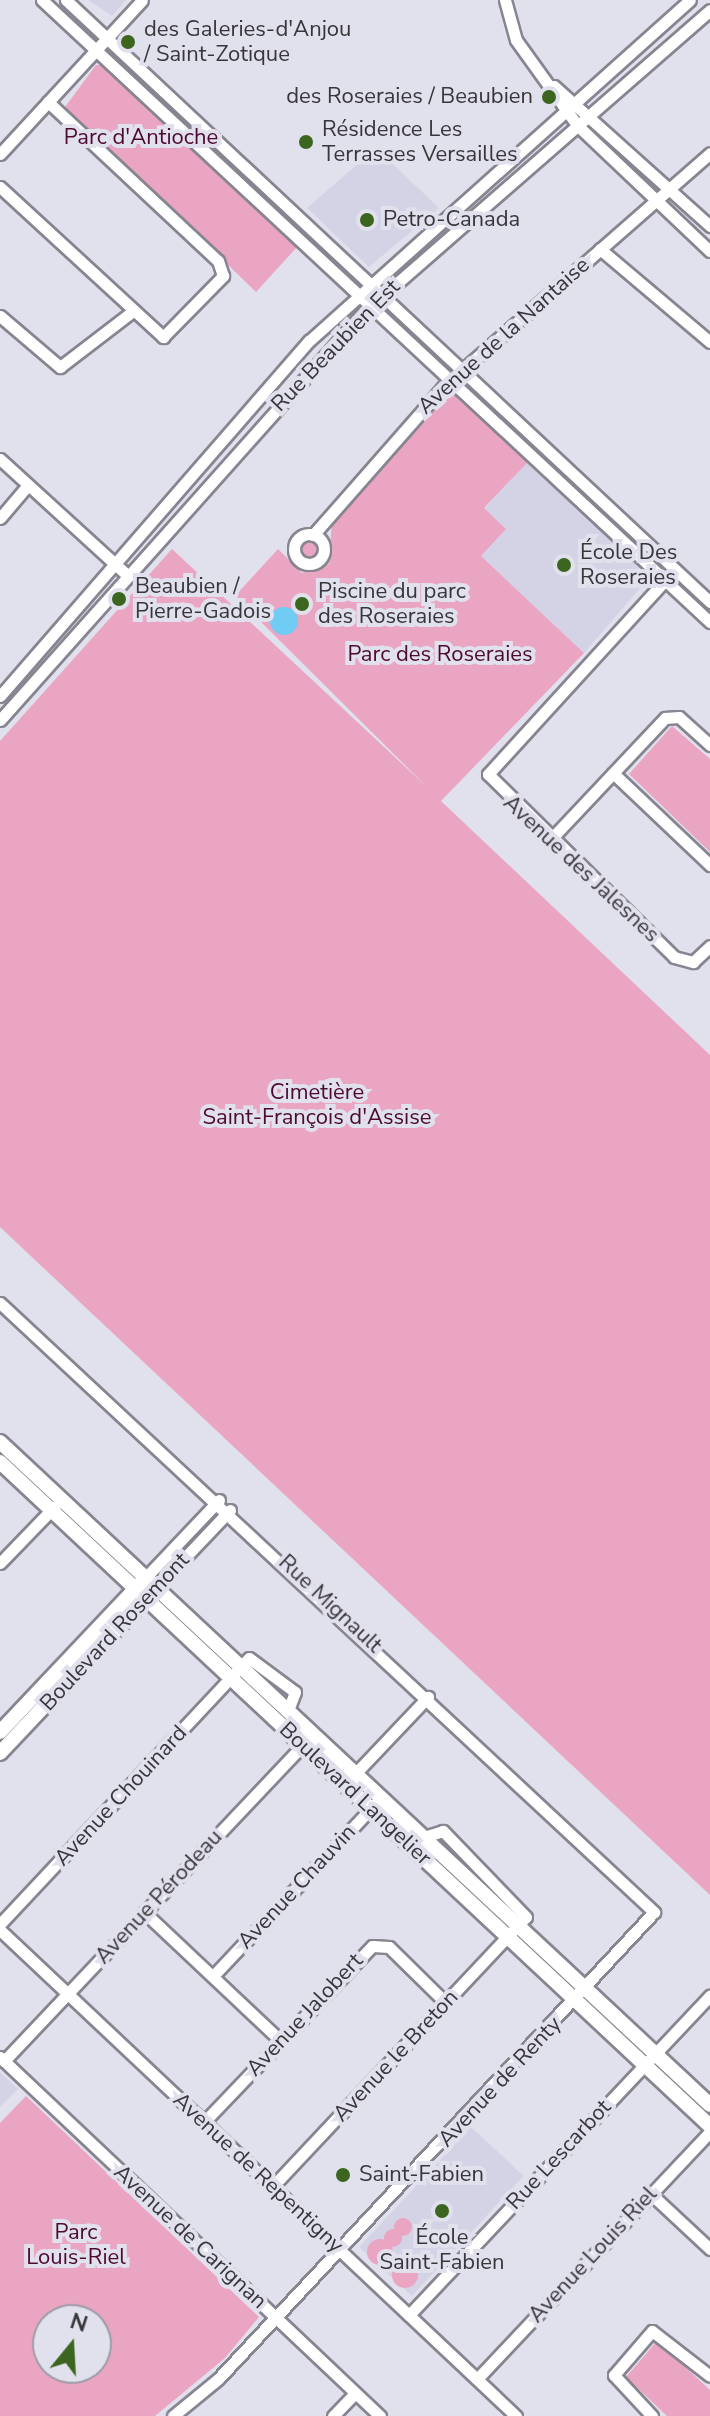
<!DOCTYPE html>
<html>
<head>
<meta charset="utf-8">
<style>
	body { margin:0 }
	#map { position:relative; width:710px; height:2416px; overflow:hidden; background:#e1e0ed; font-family:"Nunito Sans",sans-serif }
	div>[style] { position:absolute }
	.built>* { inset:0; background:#d4d3e6; transform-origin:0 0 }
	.green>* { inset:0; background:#eaa5c3 }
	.round { border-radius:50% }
	.water>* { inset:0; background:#70ccf3 }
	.roads { filter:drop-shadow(2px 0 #868590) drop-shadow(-2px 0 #868590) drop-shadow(0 2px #868590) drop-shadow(0 -2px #868590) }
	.minor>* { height:11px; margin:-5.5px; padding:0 5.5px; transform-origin:5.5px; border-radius:5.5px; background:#fff }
	.minor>.ring { margin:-5.5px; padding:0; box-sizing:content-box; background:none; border:11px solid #fff; border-radius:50% }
	.major>* { height:14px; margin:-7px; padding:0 7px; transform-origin:7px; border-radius:7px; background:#fff }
	.dots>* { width:22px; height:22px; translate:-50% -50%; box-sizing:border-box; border:4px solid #e1e0ed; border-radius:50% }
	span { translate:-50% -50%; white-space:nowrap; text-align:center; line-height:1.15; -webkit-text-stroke:8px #e1e0ed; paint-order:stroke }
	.poi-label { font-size:22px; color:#37363b }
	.left { translate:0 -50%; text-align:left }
	.right { translate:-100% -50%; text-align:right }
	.park-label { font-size:22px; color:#4e0931 }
	.street-label { font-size:22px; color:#37363b }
	.north { position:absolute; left:32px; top:2304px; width:80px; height:80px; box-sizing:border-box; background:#e1e0ed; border:2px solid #9d9ca6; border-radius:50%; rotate:18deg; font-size:22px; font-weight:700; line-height:32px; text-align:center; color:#37363b }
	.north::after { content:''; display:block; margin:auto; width:28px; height:36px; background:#3c6520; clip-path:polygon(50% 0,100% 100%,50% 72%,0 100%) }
</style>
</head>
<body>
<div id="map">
	<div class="built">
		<i style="clip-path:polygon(88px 0,126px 0,112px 16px)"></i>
		<i style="clip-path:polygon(376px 148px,439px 208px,369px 267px,307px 208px)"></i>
		<i style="clip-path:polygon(528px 462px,650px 577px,584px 653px,481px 556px,506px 529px,484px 509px)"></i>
		<i style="clip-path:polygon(0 2072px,18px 2089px,0 2107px)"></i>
		<i style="left:471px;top:2127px;width:72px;height:164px;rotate:43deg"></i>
	</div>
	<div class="green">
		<i style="clip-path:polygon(96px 65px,105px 65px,298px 246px,256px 292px,65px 107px)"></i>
		<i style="clip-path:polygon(449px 395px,458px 395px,528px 462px,484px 508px,506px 529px,481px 556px,584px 653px,441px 801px,710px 1055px,710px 1895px,0 1227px,0 741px,172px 549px,428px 788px,235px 596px,278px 549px,302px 573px,329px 564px,332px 519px)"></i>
		<i class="round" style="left:300px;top:540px;width:18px;height:18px"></i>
		<i style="clip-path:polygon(672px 726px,710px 759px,710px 852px,629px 774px)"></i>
		<i style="clip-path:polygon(evenodd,26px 2096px,259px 2317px,225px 2358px,155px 2416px,0 2416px,0 2123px,26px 2096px,48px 2320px,96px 2320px,96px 2368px,48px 2368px,48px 2320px)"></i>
		<i class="round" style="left:394px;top:2218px;width:18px;height:18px"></i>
		<i class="round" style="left:384px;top:2229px;width:18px;height:18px"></i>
		<i class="round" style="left:367px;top:2239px;width:26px;height:26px"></i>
		<i class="round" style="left:392px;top:2262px;width:26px;height:26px"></i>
		<i style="clip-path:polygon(657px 2341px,710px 2390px,710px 2416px,667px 2416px,626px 2377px)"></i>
	</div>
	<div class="water">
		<i class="round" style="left:270px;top:607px;width:28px;height:28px"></i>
	</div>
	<div class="roads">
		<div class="minor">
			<i style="left:42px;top:0;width:913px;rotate:42.96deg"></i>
			<i style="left:66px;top:0;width:882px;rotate:43.07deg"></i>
			<i style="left:505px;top:0;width:41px;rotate:74.6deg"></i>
			<i style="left:516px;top:40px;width:105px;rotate:54.3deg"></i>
			<i style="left:577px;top:125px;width:183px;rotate:43.5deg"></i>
			<i style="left:554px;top:86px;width:210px;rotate:41.9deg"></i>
			<i style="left:0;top:154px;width:209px;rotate:-47.3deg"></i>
			<i style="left:0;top:187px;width:222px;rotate:42.6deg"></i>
			<i style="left:163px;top:337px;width:86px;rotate:-45.5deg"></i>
			<i style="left:223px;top:276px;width:16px;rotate:-108deg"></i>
			<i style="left:218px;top:261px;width:233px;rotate:-136.9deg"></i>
			<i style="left:600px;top:249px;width:144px;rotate:40.2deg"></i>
			<i style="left:0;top:316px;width:79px;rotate:40.4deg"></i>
			<i style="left:60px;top:367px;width:92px;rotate:-37.5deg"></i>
			<i style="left:0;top:459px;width:173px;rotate:42.4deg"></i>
			<i style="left:0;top:518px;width:43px;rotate:-49.7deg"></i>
			<i class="ring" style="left:294px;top:534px;width:19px;height:19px"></i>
			<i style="left:313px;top:535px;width:197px;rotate:-48.7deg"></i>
			<i style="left:443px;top:387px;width:355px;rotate:-41.2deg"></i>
			<i style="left:668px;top:577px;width:267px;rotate:132.4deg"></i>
			<i style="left:488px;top:774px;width:261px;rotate:44.5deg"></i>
			<i style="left:674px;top:957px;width:20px;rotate:15deg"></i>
			<i style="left:693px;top:962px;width:23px;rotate:-43deg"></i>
			<i style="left:0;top:696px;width:471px;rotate:-49deg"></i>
			<i style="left:309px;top:341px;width:511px;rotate:-41.83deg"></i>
			<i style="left:0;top:720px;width:547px;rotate:-48.26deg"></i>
			<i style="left:364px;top:312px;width:459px;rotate:-41.1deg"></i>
			<i style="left:613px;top:773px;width:134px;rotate:43.5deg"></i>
			<i style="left:550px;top:840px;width:168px;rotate:-46.7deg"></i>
			<i style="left:665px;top:718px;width:14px;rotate:-4deg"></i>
			<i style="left:679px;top:717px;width:42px;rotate:42.1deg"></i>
			<i style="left:0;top:1303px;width:894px;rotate:42.96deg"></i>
			<i style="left:654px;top:1912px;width:639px;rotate:133.03deg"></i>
			<i style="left:218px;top:2379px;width:58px;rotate:140.6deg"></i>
			<i style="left:0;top:1563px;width:79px;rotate:-46deg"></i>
			<i style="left:146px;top:1577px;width:106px;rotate:-46.5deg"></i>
			<i style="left:157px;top:1587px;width:106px;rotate:-46.5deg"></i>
			<i style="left:351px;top:1778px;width:112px;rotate:-46.5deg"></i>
			<i style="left:144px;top:1912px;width:188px;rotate:43.3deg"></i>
			<i style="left:0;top:1924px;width:364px;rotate:-46.9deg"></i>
			<i style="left:249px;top:1658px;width:57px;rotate:36.5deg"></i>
			<i style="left:295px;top:1692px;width:19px;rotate:111deg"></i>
			<i style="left:0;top:1930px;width:709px;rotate:43.29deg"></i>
			<i style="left:213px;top:1976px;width:236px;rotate:-46.7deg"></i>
			<i style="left:0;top:2057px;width:523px;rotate:43.37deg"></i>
			<i style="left:4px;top:2061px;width:439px;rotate:-46.6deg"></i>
			<i style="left:204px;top:2122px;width:243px;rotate:-46.3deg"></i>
			<i style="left:372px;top:1946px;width:17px;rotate:3deg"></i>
			<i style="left:389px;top:1947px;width:80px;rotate:44.5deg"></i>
			<i style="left:273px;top:2186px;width:369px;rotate:-46.8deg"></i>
			<i style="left:526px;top:1917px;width:120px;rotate:-134deg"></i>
			<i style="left:443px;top:1831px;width:21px;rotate:163deg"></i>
			<i style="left:651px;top:2194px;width:81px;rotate:43deg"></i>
			<i style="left:409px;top:2315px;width:439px;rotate:-46.7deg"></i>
			<i style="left:477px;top:2379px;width:340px;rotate:-46.7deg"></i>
			<i style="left:333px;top:2416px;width:32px;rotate:-46deg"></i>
			<i style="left:652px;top:2416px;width:56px;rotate:-132.8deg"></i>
			<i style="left:614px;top:2375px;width:58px;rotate:-49.2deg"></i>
			<i style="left:652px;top:2331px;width:73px;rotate:37.8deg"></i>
		</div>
		<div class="major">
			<i style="left:0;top:1442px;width:971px;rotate:43.04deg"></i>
			<i style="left:0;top:1462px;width:972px;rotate:43.08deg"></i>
			<i style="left:0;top:1732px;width:205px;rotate:-46.6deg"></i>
			<i style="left:0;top:1753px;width:220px;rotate:-46.7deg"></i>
		</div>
	</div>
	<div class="dots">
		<i style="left:128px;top:42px;background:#3c6520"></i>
		<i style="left:549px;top:97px;background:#3c6520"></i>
		<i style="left:306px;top:142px;background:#3c6520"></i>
		<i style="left:367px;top:220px;background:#3c6520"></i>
		<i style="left:564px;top:565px;background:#3c6520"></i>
		<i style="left:119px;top:599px;background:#3c6520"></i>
		<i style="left:302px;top:604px;background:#3c6520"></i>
		<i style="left:343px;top:2175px;background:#3c6520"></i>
		<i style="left:442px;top:2211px;background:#3c6520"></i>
	</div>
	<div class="poi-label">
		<span class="left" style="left:144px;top:42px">des Galeries-d'Anjou<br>/ Saint-Zotique</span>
		<span class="right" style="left:533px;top:97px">des Roseraies / Beaubien</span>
		<span class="left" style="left:322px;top:142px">Résidence Les<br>Terrasses Versailles</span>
		<span class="left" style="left:383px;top:220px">Petro-Canada</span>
		<span class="left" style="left:580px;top:565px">École Des<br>Roseraies</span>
		<span class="left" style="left:135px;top:599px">Beaubien /<br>Pierre-Gadois</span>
		<span class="left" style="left:318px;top:604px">Piscine du parc<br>des Roseraies</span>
		<span class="left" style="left:359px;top:2175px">Saint-Fabien</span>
		<span style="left:442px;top:2250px">École<br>Saint-Fabien</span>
	</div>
	<div class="park-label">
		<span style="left:141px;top:138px">Parc d'Antioche</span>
		<span style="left:440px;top:655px">Parc des Roseraies</span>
		<span style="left:317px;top:1105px">Cimetière<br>Saint-François d'Assise</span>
		<span style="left:76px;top:2245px">Parc<br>Louis-Riel</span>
	</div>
	<div class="street-label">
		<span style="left:504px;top:336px;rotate:-42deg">Avenue de la Nantaise</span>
		<span style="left:336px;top:346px;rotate:-46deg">Rue Beaubien Est</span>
		<span style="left:581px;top:869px;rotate:43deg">Avenue des Jalesnes</span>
		<span style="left:330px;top:1604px;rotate:43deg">Rue Mignault</span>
		<span style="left:115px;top:1632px;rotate:-47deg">Boulevard Rosemont</span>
		<span style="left:355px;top:1794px;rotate:43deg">Boulevard Langelier</span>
		<span style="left:121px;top:1796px;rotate:-47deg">Avenue Chouinard</span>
		<span style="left:297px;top:1887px;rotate:-47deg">Avenue Chauvin</span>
		<span style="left:159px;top:1897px;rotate:-47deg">Avenue Pérodeau</span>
		<span style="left:305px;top:2015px;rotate:-47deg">Avenue Jalobert</span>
		<span style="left:396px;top:2056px;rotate:-47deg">Avenue le Breton</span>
		<span style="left:500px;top:2082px;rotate:-47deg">Avenue de Renty</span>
		<span style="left:559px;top:2155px;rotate:-47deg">Rue Lescarbot</span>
		<span style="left:258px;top:2173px;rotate:43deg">Avenue de Repentigny</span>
		<span style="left:190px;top:2237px;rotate:43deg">Avenue de Carignan</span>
		<span style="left:593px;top:2255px;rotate:-47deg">Avenue Louis Riel</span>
	</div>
	<div class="north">N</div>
</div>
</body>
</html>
